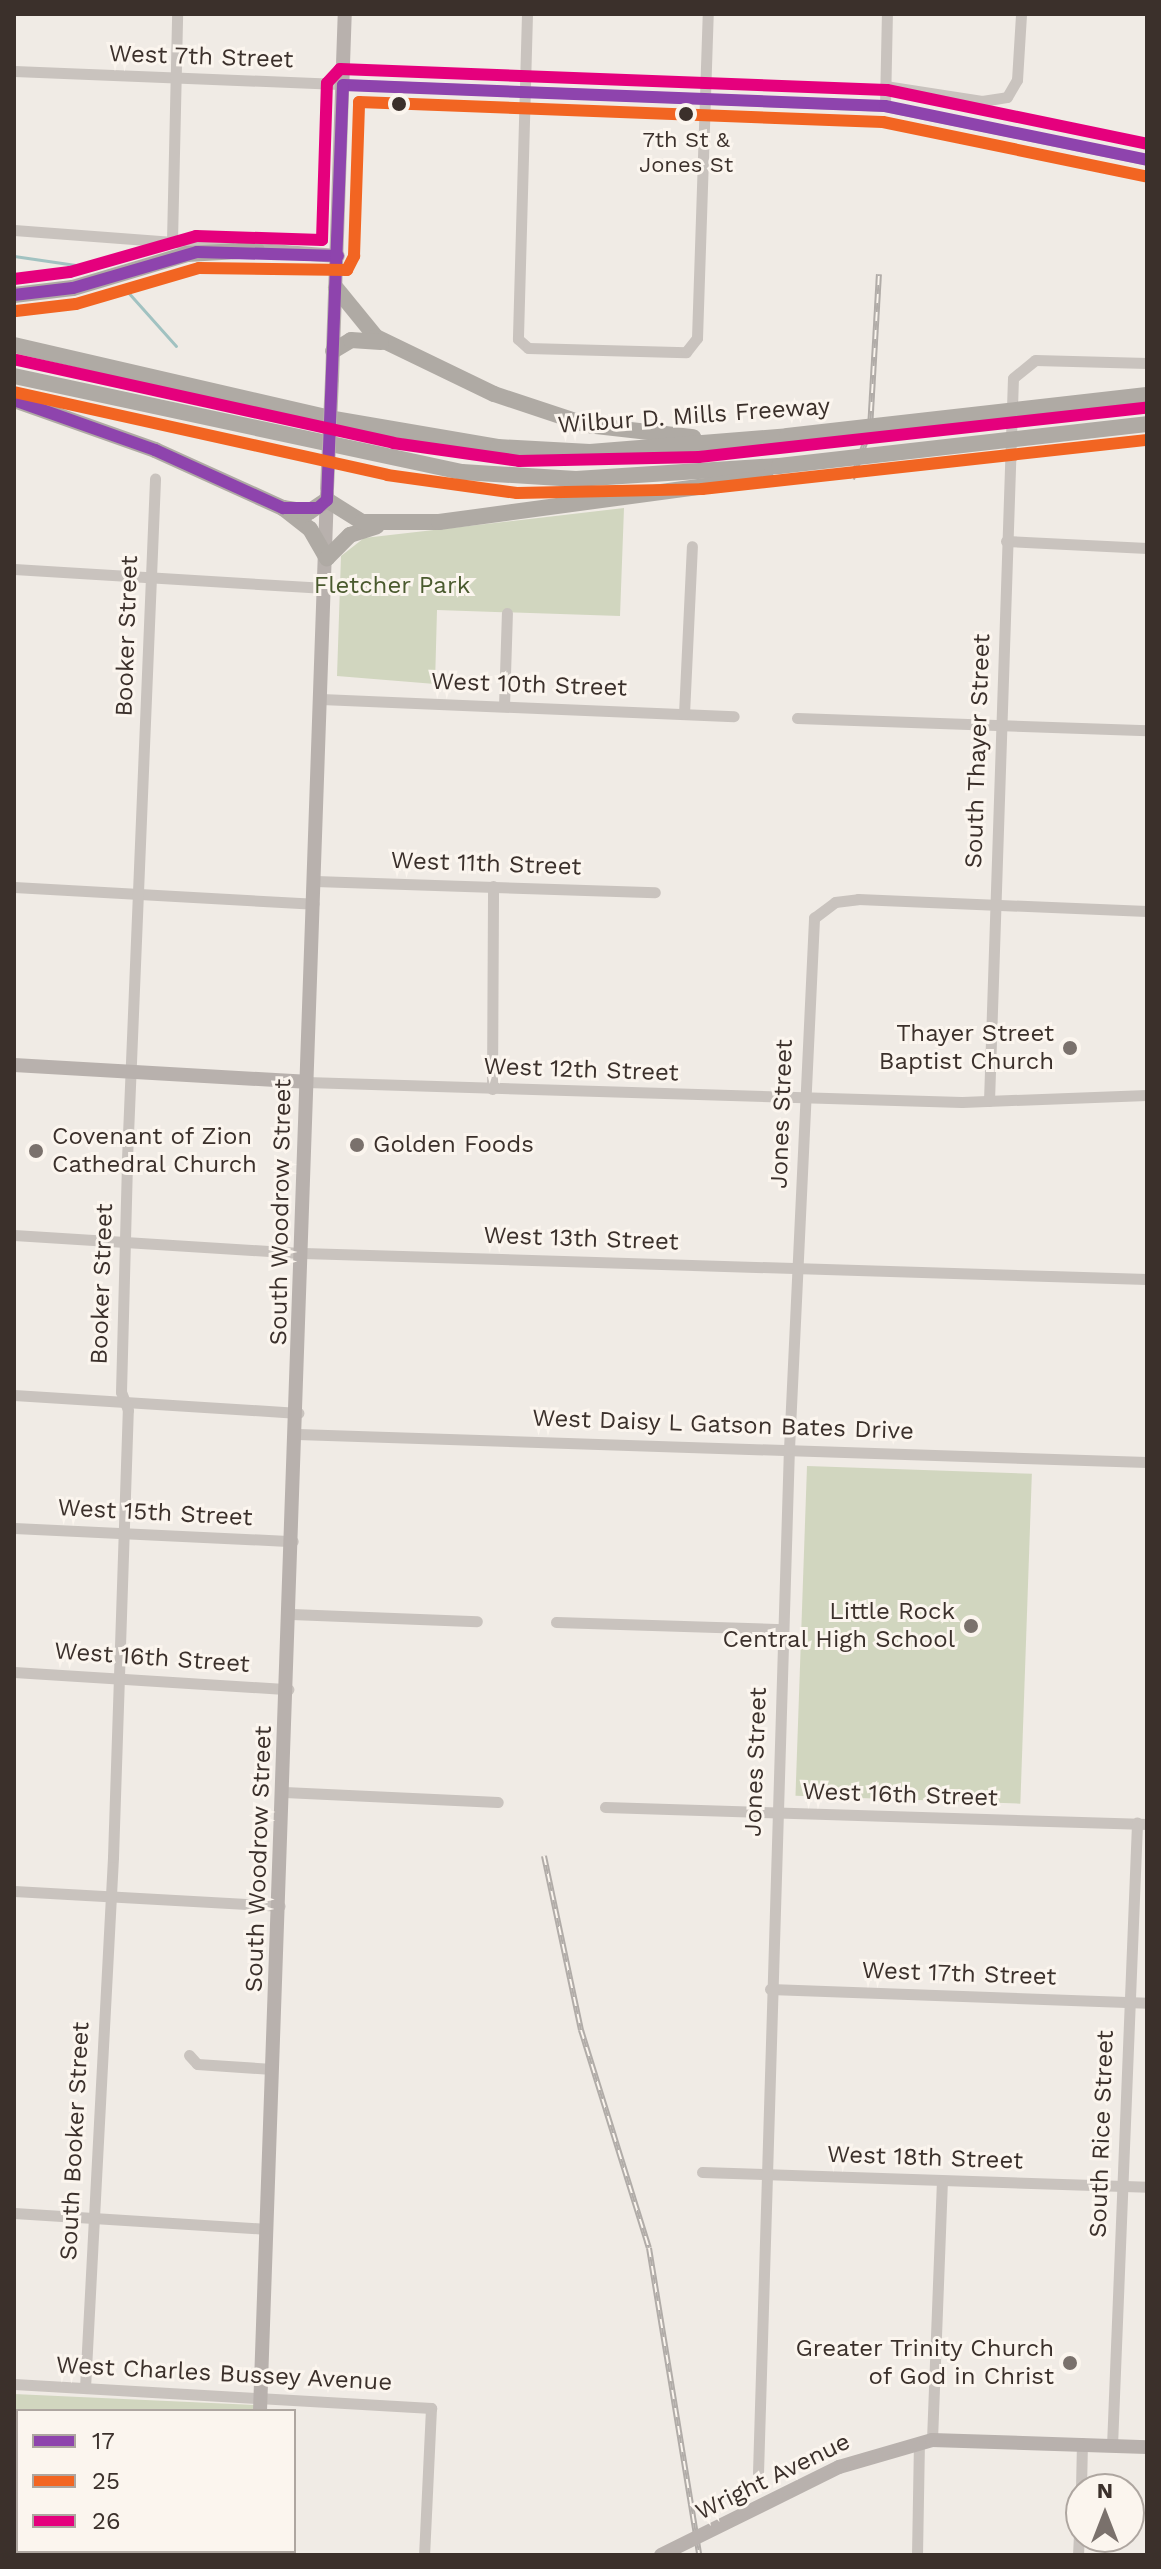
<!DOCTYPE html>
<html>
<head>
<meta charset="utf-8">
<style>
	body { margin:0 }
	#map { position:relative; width:1161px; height:2569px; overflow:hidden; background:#f0ebe5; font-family:"Work Sans",sans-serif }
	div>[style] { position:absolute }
	.green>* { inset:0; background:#d1d6bf; transform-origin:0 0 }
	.stream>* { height:3px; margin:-1.5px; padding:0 1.5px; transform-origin:1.5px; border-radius:1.5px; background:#a1c2c1 }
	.minor>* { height:11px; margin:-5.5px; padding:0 5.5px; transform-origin:5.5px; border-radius:5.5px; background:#c9c3be }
	.major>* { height:14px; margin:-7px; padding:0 7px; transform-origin:7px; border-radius:7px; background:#b8b1ad }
	.highway>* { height:16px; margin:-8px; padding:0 8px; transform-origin:8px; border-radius:8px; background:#afaaa4 }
	.rail>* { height:6px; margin-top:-3px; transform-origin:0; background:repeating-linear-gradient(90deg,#fbf5ee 0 9px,#b1aca8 0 18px); box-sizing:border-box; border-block:2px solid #b1aca8 }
	.major-bridge>* { height:14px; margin:-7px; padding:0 7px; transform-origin:7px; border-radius:7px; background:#b8b1ad }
	.highway-bridge>* { height:16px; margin:-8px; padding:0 8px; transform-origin:8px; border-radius:8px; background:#afaaa4 }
	.bus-1>* { height:12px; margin:-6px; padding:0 6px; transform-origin:6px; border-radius:6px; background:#8e44ad }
	.bus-2>* { height:12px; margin:-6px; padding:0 6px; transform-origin:6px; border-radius:6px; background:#f26522 }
	.bus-3>* { height:12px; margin:-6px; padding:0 6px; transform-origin:6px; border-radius:6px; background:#e5007d }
	.dots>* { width:22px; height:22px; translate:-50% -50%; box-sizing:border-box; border:4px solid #fbf5ee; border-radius:50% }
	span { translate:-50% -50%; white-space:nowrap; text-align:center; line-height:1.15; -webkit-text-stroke:6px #fbf5ee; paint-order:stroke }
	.bus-label { font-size:22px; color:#3b302b }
	.street-label { font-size:24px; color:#3b302b }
	.park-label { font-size:24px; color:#4a5a2e }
	.poi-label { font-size:24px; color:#3b302b }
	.right { translate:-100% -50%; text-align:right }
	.left { translate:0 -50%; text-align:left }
	.frame { position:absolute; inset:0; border:16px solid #3b302b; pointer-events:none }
	.legend { position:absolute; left:16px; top:2409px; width:280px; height:144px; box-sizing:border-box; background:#fbf5ee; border:2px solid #aea6a0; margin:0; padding:10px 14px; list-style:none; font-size:24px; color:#3b302b }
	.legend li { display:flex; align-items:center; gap:16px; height:40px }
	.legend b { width:40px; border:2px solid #aea6a0 }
	.north { position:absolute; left:1065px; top:2473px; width:80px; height:80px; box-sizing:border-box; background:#fbf5ee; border:2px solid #aea6a0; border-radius:50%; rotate:0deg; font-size:22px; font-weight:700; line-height:32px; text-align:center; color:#3b302b }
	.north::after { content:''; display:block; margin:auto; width:28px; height:36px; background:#7a716c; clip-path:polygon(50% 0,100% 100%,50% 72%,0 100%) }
</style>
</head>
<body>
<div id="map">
	<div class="green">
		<i style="clip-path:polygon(624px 508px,620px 616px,437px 610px,435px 684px,337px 676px,341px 556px,364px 538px)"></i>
		<i style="left:807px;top:1466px;width:225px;height:330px;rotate:2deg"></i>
		<i style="clip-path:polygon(14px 2394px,255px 2405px,254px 2411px,18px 2411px,18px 2551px,242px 2555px,14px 2555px)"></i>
	</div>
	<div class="stream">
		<i style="left:14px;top:256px;width:69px;rotate:8.4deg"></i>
		<i style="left:126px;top:290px;width:75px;rotate:48.2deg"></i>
	</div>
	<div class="minor">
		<i style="left:527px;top:14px;width:325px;rotate:91.6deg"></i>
		<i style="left:518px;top:339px;width:13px;rotate:42deg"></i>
		<i style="left:528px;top:348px;width:158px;rotate:1.5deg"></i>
		<i style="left:686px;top:352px;width:18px;rotate:-52deg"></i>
		<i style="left:697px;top:338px;width:324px;rotate:-88.1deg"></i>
		<i style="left:14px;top:71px;width:872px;rotate:2.3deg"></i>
		<i style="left:885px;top:106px;width:268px;rotate:11.6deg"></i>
		<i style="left:885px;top:86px;width:98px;rotate:8.8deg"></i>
		<i style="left:982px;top:101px;width:25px;rotate:-9deg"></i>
		<i style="left:1007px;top:97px;width:20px;rotate:-60deg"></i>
		<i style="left:1017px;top:80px;width:66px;rotate:-86.5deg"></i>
		<i style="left:885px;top:106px;width:92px;rotate:-88.8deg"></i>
		<i style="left:14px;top:230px;width:216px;rotate:4.3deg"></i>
		<i style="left:172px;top:241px;width:227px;rotate:-88.7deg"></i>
		<i style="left:1006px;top:541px;width:141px;rotate:2.8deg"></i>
		<i style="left:14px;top:569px;width:312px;rotate:3.5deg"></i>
		<i style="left:321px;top:699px;width:413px;rotate:2.4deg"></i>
		<i style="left:504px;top:706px;width:93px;rotate:-88.2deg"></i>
		<i style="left:684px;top:714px;width:168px;rotate:-87.3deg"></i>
		<i style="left:797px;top:718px;width:350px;rotate:2deg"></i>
		<i style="left:315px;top:881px;width:340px;rotate:1.9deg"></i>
		<i style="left:14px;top:887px;width:300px;rotate:3.2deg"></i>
		<i style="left:306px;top:1082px;width:656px;rotate:1.75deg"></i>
		<i style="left:962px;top:1102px;width:185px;rotate:-2.2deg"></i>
		<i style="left:492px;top:1089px;width:203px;rotate:-89.7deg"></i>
		<i style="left:989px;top:1101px;width:723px;rotate:-88.1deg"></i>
		<i style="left:1013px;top:378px;width:28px;rotate:-39deg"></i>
		<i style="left:1035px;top:360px;width:112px;rotate:1.5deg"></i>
		<i style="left:14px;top:1235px;width:290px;rotate:3.6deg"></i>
		<i style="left:303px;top:1253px;width:844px;rotate:1.76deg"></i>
		<i style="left:14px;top:1395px;width:285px;rotate:3.6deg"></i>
		<i style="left:297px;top:1434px;width:850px;rotate:1.89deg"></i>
		<i style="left:14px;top:1528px;width:279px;rotate:2.7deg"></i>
		<i style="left:291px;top:1614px;width:186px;rotate:2.2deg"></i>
		<i style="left:556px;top:1622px;width:227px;rotate:1.8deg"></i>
		<i style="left:14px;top:1672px;width:275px;rotate:3.6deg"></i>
		<i style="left:284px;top:1792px;width:214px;rotate:2.7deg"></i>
		<i style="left:605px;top:1807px;width:542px;rotate:1.8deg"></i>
		<i style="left:14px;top:1891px;width:266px;rotate:3.2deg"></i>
		<i style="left:770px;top:1989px;width:377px;rotate:2.1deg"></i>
		<i style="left:189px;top:2055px;width:12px;rotate:48deg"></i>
		<i style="left:197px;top:2064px;width:75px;rotate:3.8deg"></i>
		<i style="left:702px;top:2172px;width:445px;rotate:1.9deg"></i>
		<i style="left:14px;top:2213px;width:253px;rotate:3.6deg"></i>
		<i style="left:14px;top:2384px;width:418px;rotate:3.3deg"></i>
		<i style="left:431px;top:2408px;width:147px;rotate:92.7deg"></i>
		<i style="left:85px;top:2388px;width:532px;rotate:-86.98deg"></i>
		<i style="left:113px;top:1857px;width:447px;rotate:-88.1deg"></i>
		<i style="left:128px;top:1410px;width:19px;rotate:-111deg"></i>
		<i style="left:121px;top:1392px;width:233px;rotate:-88.5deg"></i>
		<i style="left:127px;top:1159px;width:681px;rotate:-87.64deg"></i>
		<i style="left:932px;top:2440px;width:258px;rotate:-87.8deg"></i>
		<i style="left:1112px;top:2446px;width:624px;rotate:-87.7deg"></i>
		<i style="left:758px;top:2473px;width:1024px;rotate:-88.27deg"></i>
		<i style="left:789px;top:1449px;width:532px;rotate:-87.3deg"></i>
		<i style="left:814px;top:918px;width:26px;rotate:-37deg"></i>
		<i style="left:835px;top:902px;width:23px;rotate:-7deg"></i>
		<i style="left:858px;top:899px;width:289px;rotate:2.4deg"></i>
		<i style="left:1081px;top:2489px;width:46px;rotate:-88.8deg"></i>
		<i style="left:917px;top:2555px;width:112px;rotate:-89deg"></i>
		<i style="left:1078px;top:2555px;width:61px;rotate:-87.2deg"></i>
	</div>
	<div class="major">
		<i style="left:257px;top:250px;width:81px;rotate:4.2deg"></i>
		<i style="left:332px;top:379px;width:365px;rotate:-88deg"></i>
		<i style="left:14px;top:1065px;width:292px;rotate:3.3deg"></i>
		<i style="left:260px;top:2411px;width:1919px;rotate:-88deg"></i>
		<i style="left:839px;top:2467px;width:97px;rotate:-16.2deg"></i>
		<i style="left:932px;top:2440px;width:215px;rotate:1.9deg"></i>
		<i style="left:252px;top:2555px;width:4px;rotate:-76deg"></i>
	</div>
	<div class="highway">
		<i style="left:336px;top:288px;width:63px;rotate:50.8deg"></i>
		<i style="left:376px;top:337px;width:131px;rotate:25.8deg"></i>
		<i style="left:494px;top:394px;width:98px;rotate:18.4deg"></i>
		<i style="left:587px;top:425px;width:107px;rotate:6.5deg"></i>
		<i style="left:14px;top:295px;width:59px;rotate:-6.8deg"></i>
		<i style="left:73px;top:288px;width:119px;rotate:-16.6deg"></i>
		<i style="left:187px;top:254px;width:70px;rotate:-3.3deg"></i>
		<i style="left:14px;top:345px;width:328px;rotate:13deg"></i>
		<i style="left:334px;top:419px;width:166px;rotate:9.7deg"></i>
		<i style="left:498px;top:447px;width:92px;rotate:3.1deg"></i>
		<i style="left:590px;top:452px;width:198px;rotate:-4.6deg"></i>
		<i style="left:333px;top:351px;width:21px;rotate:-31deg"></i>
		<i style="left:351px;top:340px;width:30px;rotate:4deg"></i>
		<i style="left:14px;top:376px;width:458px;rotate:12.1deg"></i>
		<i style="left:462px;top:472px;width:114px;rotate:3.5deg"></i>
		<i style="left:576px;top:479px;width:203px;rotate:-3.7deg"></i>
		<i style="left:14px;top:400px;width:150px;rotate:19.5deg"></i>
		<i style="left:155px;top:450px;width:141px;rotate:24.4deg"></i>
		<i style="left:283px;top:508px;width:34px;rotate:38deg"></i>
		<i style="left:310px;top:529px;width:34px;rotate:60deg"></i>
		<i style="left:327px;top:558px;width:33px;rotate:-45deg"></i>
		<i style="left:350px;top:535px;width:28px;rotate:-18deg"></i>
		<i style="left:283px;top:508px;width:26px;rotate:9deg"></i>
		<i style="left:309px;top:512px;width:22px;rotate:-34deg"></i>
		<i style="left:327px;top:500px;width:41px;rotate:32.2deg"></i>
		<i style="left:362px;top:522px;width:77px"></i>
		<i style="left:439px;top:522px;width:330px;rotate:-7.7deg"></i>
	</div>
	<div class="rail">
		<i style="left:852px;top:479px;width:53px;rotate:-70.2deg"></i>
		<i style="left:870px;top:429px;width:155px;rotate:-86.7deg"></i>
		<i style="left:544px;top:1856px;width:178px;rotate:78deg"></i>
		<i style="left:581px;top:2030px;width:228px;rotate:72.7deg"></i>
		<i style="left:649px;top:2248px;width:311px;rotate:80.7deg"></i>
	</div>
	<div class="major-bridge">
		<i style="left:327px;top:489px;width:110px;rotate:-87.4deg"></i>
		<i style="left:661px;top:2555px;width:199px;rotate:-26.3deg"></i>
	</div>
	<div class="highway-bridge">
		<i style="left:787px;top:436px;width:362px;rotate:-6.5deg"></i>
		<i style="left:779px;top:466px;width:370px;rotate:-6.5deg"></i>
	</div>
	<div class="bus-1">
		<i style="left:343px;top:85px;width:542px;rotate:2.22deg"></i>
		<i style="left:885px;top:106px;width:268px;rotate:11.6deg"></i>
		<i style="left:14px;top:295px;width:59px;rotate:-6.8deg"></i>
		<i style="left:73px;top:288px;width:129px;rotate:-16.2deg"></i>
		<i style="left:197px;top:252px;width:141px;rotate:1.6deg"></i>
		<i style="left:14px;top:400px;width:150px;rotate:19.5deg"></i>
		<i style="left:155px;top:450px;width:141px;rotate:24.4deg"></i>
		<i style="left:283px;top:508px;width:35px"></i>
		<i style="left:318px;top:508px;width:12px;rotate:-42deg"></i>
		<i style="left:327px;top:500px;width:415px;rotate:-87.8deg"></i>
	</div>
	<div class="bus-2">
		<i style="left:16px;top:311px;width:60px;rotate:-6.7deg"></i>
		<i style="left:76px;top:304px;width:128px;rotate:-16.3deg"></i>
		<i style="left:199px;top:268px;width:148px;rotate:0.8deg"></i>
		<i style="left:347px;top:270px;width:16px;rotate:-63deg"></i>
		<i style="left:354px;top:256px;width:154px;rotate:-88.1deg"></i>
		<i style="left:359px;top:102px;width:524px;rotate:2.19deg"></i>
		<i style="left:883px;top:122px;width:267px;rotate:11.7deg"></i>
		<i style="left:14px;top:392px;width:382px;rotate:12.5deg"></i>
		<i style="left:387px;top:475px;width:131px;rotate:7.9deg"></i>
		<i style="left:517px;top:493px;width:185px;rotate:-1.2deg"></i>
		<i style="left:702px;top:489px;width:448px;rotate:-6.3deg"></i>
	</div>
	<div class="bus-3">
		<i style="left:14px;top:279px;width:56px;rotate:-7.1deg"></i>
		<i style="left:70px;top:272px;width:131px;rotate:-15.9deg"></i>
		<i style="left:196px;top:236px;width:126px;rotate:1.8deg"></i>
		<i style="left:322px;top:240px;width:157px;rotate:-88.2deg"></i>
		<i style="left:327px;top:83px;width:19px;rotate:-47deg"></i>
		<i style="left:340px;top:69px;width:547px;rotate:2.2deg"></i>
		<i style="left:887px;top:90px;width:266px;rotate:11.7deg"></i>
		<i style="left:17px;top:360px;width:385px;rotate:12.4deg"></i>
		<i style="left:393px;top:443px;width:127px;rotate:8.1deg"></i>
		<i style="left:519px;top:461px;width:180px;rotate:-1.3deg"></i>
		<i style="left:699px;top:457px;width:449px;rotate:-6.3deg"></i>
	</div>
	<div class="dots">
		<i style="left:399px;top:104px;background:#3b302b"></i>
		<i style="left:686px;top:114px;background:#3b302b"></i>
		<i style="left:1070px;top:1048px;background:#7a716c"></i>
		<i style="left:357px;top:1145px;background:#7a716c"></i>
		<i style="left:36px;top:1151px;background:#7a716c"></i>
		<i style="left:971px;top:1626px;background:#7a716c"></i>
		<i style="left:1070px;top:2363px;background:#7a716c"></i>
	</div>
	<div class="bus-label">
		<span style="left:686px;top:152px">7th St &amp;<br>Jones St</span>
	</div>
	<div class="street-label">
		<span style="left:201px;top:57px;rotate:2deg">West 7th Street</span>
		<span style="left:694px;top:416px;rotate:-4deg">Wilbur D. Mills Freeway</span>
		<span style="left:127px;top:636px;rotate:-88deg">Booker Street</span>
		<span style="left:529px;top:685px;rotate:2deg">West 10th Street</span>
		<span style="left:978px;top:751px;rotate:-88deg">South Thayer Street</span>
		<span style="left:486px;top:864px;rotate:2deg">West 11th Street</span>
		<span style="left:581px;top:1070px;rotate:2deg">West 12th Street</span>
		<span style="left:782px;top:1114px;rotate:-88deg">Jones Street</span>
		<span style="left:281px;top:1212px;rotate:-89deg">South Woodrow Street</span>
		<span style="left:581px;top:1239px;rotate:2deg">West 13th Street</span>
		<span style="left:102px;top:1284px;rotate:-88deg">Booker Street</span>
		<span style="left:723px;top:1425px;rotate:2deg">West Daisy L Gatson Bates Drive</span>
		<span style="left:155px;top:1513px;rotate:3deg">West 15th Street</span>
		<span style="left:152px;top:1658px;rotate:4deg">West 16th Street</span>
		<span style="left:756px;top:1762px;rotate:-88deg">Jones Street</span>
		<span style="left:900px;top:1795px;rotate:2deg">West 16th Street</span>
		<span style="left:259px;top:1859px;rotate:-88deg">South Woodrow Street</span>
		<span style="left:959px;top:1974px;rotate:2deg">West 17th Street</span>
		<span style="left:1102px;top:2134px;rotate:-88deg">South Rice Street</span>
		<span style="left:75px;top:2141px;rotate:-87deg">South Booker Street</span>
		<span style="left:925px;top:2158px;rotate:2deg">West 18th Street</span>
		<span style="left:224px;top:2374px;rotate:3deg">West Charles Bussey Avenue</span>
		<span style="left:773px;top:2477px;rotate:-26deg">Wright Avenue</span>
	</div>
	<div class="park-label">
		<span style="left:392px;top:586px">Fletcher Park</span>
	</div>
	<div class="poi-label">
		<span class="right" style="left:1054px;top:1048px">Thayer Street<br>Baptist Church</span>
		<span class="left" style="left:52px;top:1151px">Covenant of Zion<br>Cathedral Church</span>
		<span class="left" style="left:373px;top:1145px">Golden Foods</span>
		<span class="right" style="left:955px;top:1626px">Little Rock<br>Central High School</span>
		<span class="right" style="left:1054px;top:2363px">Greater Trinity Church<br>of God in Christ</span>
	</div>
	<div class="frame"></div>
	<ul class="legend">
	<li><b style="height:10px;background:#8e44ad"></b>17</li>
	<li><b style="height:10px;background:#f26522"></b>25</li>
	<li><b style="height:10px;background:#e5007d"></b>26</li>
	</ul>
	<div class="north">N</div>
</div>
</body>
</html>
